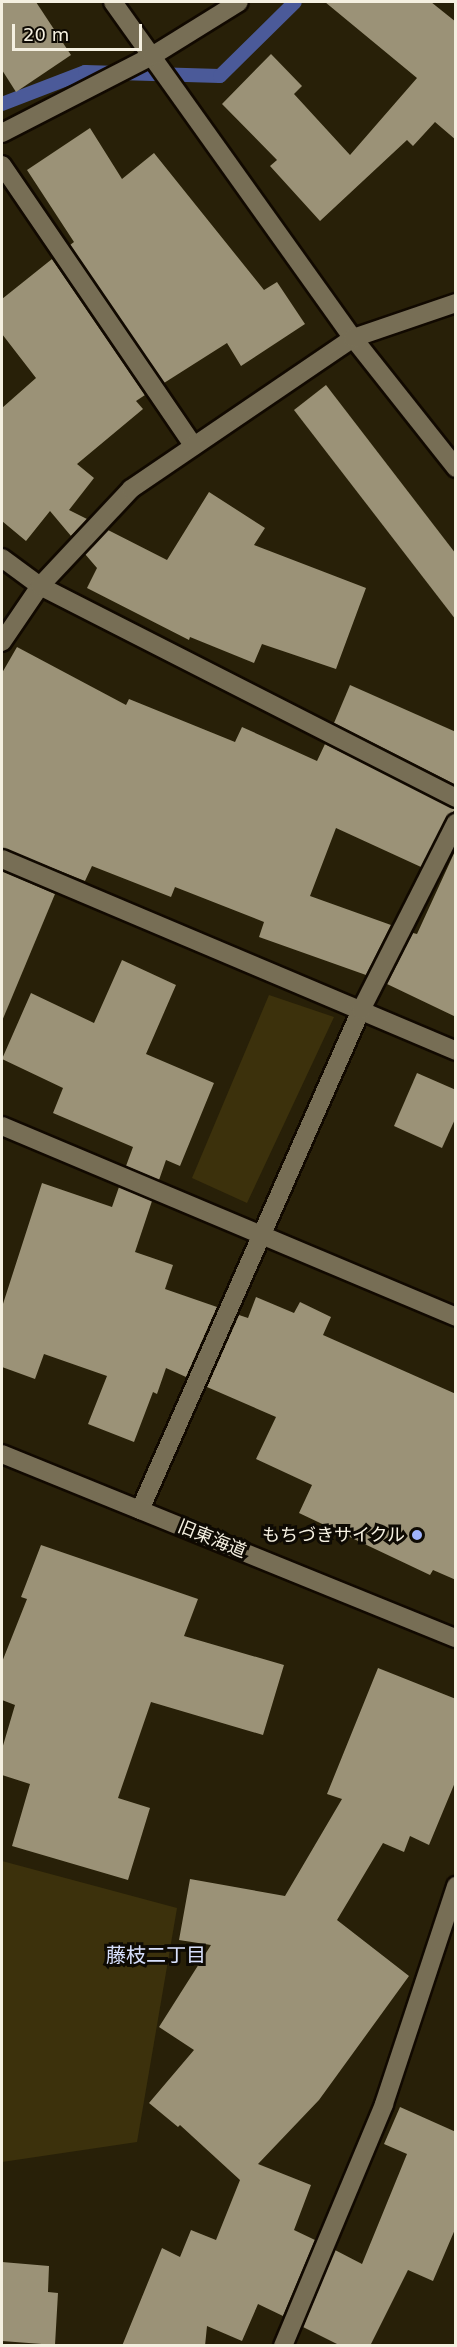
<!DOCTYPE html>
<html>
<head>
<meta charset="utf-8">
<style>
	body { margin:0 }
	#map { position:relative; width:457px; height:2347px; overflow:hidden; background:#282008; font-family:"DejaVu Sans","Noto Sans JP",sans-serif }
	div>[style] { position:absolute }
	.green>* { inset:0; background:#3c310c }
	.stream>* { height:14px; margin:-7px; padding:0 7px; transform-origin:7px; border-radius:7px; background:#4b5a99 }
	.building>* { inset:0; background:#9b9277 }
	.roads { filter:drop-shadow(2px 0 #110900) drop-shadow(-2px 0 #110900) drop-shadow(0 2px #110900) drop-shadow(0 -2px #110900) }
	.minor>* { height:18px; margin:-9px; padding:0 9px; transform-origin:9px; border-radius:9px; background:#776e55 }
	.tertiary>* { height:18px; margin:-9px; padding:0 9px; transform-origin:9px; border-radius:9px; background:#776e55 }
	.dots>* { width:16px; height:16px; translate:-50% -50%; box-sizing:border-box; border:3px solid #0e0a03; border-radius:50% }
	span { translate:-50% -50%; white-space:nowrap; text-align:center; line-height:1.15; -webkit-text-stroke:6px #0e0a03; paint-order:stroke }
	.poi-label { font-size:18px; color:#f5f0e1 }
	.right { translate:-100% -50%; text-align:right }
	.street-label { font-size:18px; color:#f5f0e1 }
	.neighbourhood-label { font-size:20px; color:#d8e0fd }
	.frame { position:absolute; inset:0; border:3px solid #f5f0e1; pointer-events:none }
	.scale { position:absolute; left:12px; top:24px; width:130px; height:27px; box-sizing:border-box; border:3px solid #f5f0e1; border-top:0; padding-left:8px; font-size:18px; line-height:21px; white-space:nowrap; color:#f5f0e1; -webkit-text-stroke:4px #0e0a03; paint-order:stroke }
</style>
</head>
<body>
<div id="map">
	<div class="green">
		<i style="clip-path:polygon(269px 995px,334px 1017px,247px 1203px,192px 1178px)"></i>
		<i style="clip-path:polygon(2px 1861px,177px 1908px,137px 2142px,2px 2162px)"></i>
	</div>
	<div class="stream">
		<i style="left:2px;top:104px;width:89px;rotate:-21.1deg"></i>
		<i style="left:85px;top:72px;width:135px;rotate:1.7deg"></i>
		<i style="left:220px;top:76px;width:105px;rotate:-44.6deg"></i>
	</div>
	<div class="building">
		<i style="clip-path:polygon(2px 2px,36px 2px,71px 55px,16px 92px,2px 70px)"></i>
		<i style="clip-path:polygon(325px 2px,431px 2px,456px 22px,456px 140px,435px 122px,413px 146px,407px 140px,320px 221px,270px 166px,277px 160px,222px 104px,271px 54px,302px 86px,294px 94px,350px 155px,417px 78px)"></i>
		<i style="clip-path:polygon(90px 128px,122px 179px,154px 153px,264px 290px,277px 282px,305px 324px,241px 366px,227px 343px,164px 383px,70px 245px,74px 242px,27px 170px)"></i>
		<i style="clip-path:polygon(52px 259px,145px 395px,136px 401px,143px 409px,77px 464px,94px 478px,69px 510px,87px 519px,71px 536px,50px 511px,26px 541px,2px 521px,2px 408px,36px 378px,2px 334px,2px 299px)"></i>
		<i style="clip-path:polygon(326px 385px,456px 554px,456px 620px,294px 410px)"></i>
		<i style="clip-path:polygon(209px 492px,265px 528px,254px 545px,366px 588px,336px 669px,262px 644px,254px 663px,190px 637px,189px 640px,87px 588px,97px 568px,85px 554px,108px 530px,167px 560px)"></i>
		<i style="clip-path:polygon(17px 647px,126px 705px,129px 699px,235px 742px,242px 727px,317px 761px,325px 744px,456px 809px,446px 818px,421px 867px,336px 828px,310px 896px,391px 925px,366px 975px,259px 937px,264px 922px,175px 887px,171px 897px,92px 866px,85px 881px,2px 848px,2px 673px)"></i>
		<i style="clip-path:polygon(350px 685px,456px 732px,456px 785px,334px 723px)"></i>
		<i style="clip-path:polygon(456px 849px,456px 1017px,387px 984px,413px 933px,417px 934px)"></i>
		<i style="clip-path:polygon(2px 871px,55px 894px,2px 1021px)"></i>
		<i style="clip-path:polygon(122px 960px,176px 985px,146px 1054px,214px 1083px,180px 1166px,166px 1160px,159px 1180px,126px 1166px,133px 1147px,53px 1113px,63px 1088px,2px 1059px,31px 993px,94px 1023px)"></i>
		<i style="clip-path:polygon(417px 1073px,456px 1090px,456px 1117px,442px 1148px,394px 1126px)"></i>
		<i style="clip-path:polygon(42px 1183px,112px 1207px,119px 1187px,152px 1201px,135px 1252px,173px 1265px,165px 1289px,217px 1307px,186px 1377px,166px 1368px,157px 1394px,153px 1392px,134px 1442px,88px 1424px,107px 1376px,44px 1354px,35px 1379px,2px 1367px,2px 1307px)"></i>
		<i style="clip-path:polygon(256px 1297px,294px 1313px,300px 1302px,331px 1317px,323px 1335px,456px 1394px,456px 1580px,433px 1570px,430px 1575px,299px 1513px,312px 1485px,256px 1459px,276px 1417px,207px 1387px,239px 1315px,248px 1318px)"></i>
		<i style="clip-path:polygon(41px 1545px,198px 1599px,184px 1636px,284px 1665px,263px 1735px,151px 1702px,118px 1798px,150px 1808px,128px 1880px,12px 1846px,30px 1784px,2px 1775px,2px 1749px,15px 1705px,2px 1700px,2px 1662px,27px 1599px,21px 1597px)"></i>
		<i style="clip-path:polygon(378px 1668px,456px 1699px,456px 1780px,429px 1845px,410px 1836px,404px 1852px,383px 1843px,337px 1920px,409px 1976px,319px 2100px,258px 2164px,311px 2185px,294px 2230px,315px 2240px,283px 2316px,258px 2304px,242px 2341px,207px 2326px,205px 2346px,122px 2346px,162px 2248px,180px 2257px,191px 2230px,216px 2240px,240px 2180px,180px 2125px,178px 2127px,149px 2103px,194px 2050px,159px 2027px,211px 1945px,179px 1940px,190px 1879px,285px 1896px,342px 1799px,327px 1794px)"></i>
		<i style="clip-path:polygon(400px 2107px,456px 2132px,456px 2227px,433px 2281px,408px 2270px,370px 2346px,341px 2346px,303px 2327px,335px 2250px,362px 2264px,407px 2154px,384px 2144px)"></i>
		<i style="clip-path:polygon(2px 2262px,49px 2266px,48px 2292px,58px 2293px,55px 2345px,2px 2341px)"></i>
	</div>
	<div class="roads">
		<div class="minor">
			<i style="left:113px;top:2px;width:413px;rotate:54.5deg"></i>
			<i style="left:353px;top:338px;width:166px;rotate:51.6deg"></i>
			<i style="left:2px;top:133px;width:169px;rotate:-27.2deg"></i>
			<i style="left:152px;top:56px;width:102px;rotate:-31.8deg"></i>
			<i style="left:2px;top:165px;width:340px;rotate:55.7deg"></i>
			<i style="left:2px;top:558px;width:47px;rotate:36.4deg"></i>
			<i style="left:40px;top:586px;width:467px;rotate:27deg"></i>
			<i style="left:2px;top:642px;width:68px;rotate:-55.8deg"></i>
			<i style="left:40px;top:586px;width:133px;rotate:-46.8deg"></i>
			<i style="left:131px;top:489px;width:268px;rotate:-34.2deg"></i>
			<i style="left:353px;top:338px;width:109px;rotate:-18.8deg"></i>
			<i style="left:2px;top:859px;width:493px;rotate:22.9deg"></i>
			<i style="left:2px;top:1126px;width:493px;rotate:22.8deg"></i>
			<i style="left:140px;top:1510px;width:547px;rotate:-66.15deg"></i>
			<i style="left:361px;top:1010px;width:210px;rotate:-63.1deg"></i>
			<i style="left:283px;top:2346px;width:262px;rotate:-67.3deg"></i>
			<i style="left:384px;top:2104px;width:230px;rotate:-71.7deg"></i>
		</div>
		<div class="tertiary">
			<i style="left:2px;top:1454px;width:490px;rotate:22.1deg"></i>
		</div>
	</div>
	<div class="dots">
		<i style="left:417px;top:1535px;background:#9fb3fd"></i>
	</div>
	<div class="poi-label">
		<span class="right" style="left:405px;top:1535px">もちづきサイクル</span>
	</div>
	<div class="street-label">
		<span style="left:212px;top:1539px;rotate:22deg">旧東海道</span>
	</div>
	<div class="neighbourhood-label">
		<span style="left:156px;top:1955px">藤枝二丁目</span>
	</div>
	<div class="frame"></div>
	<div class="scale">20 m</div>
</div>
</body>
</html>
